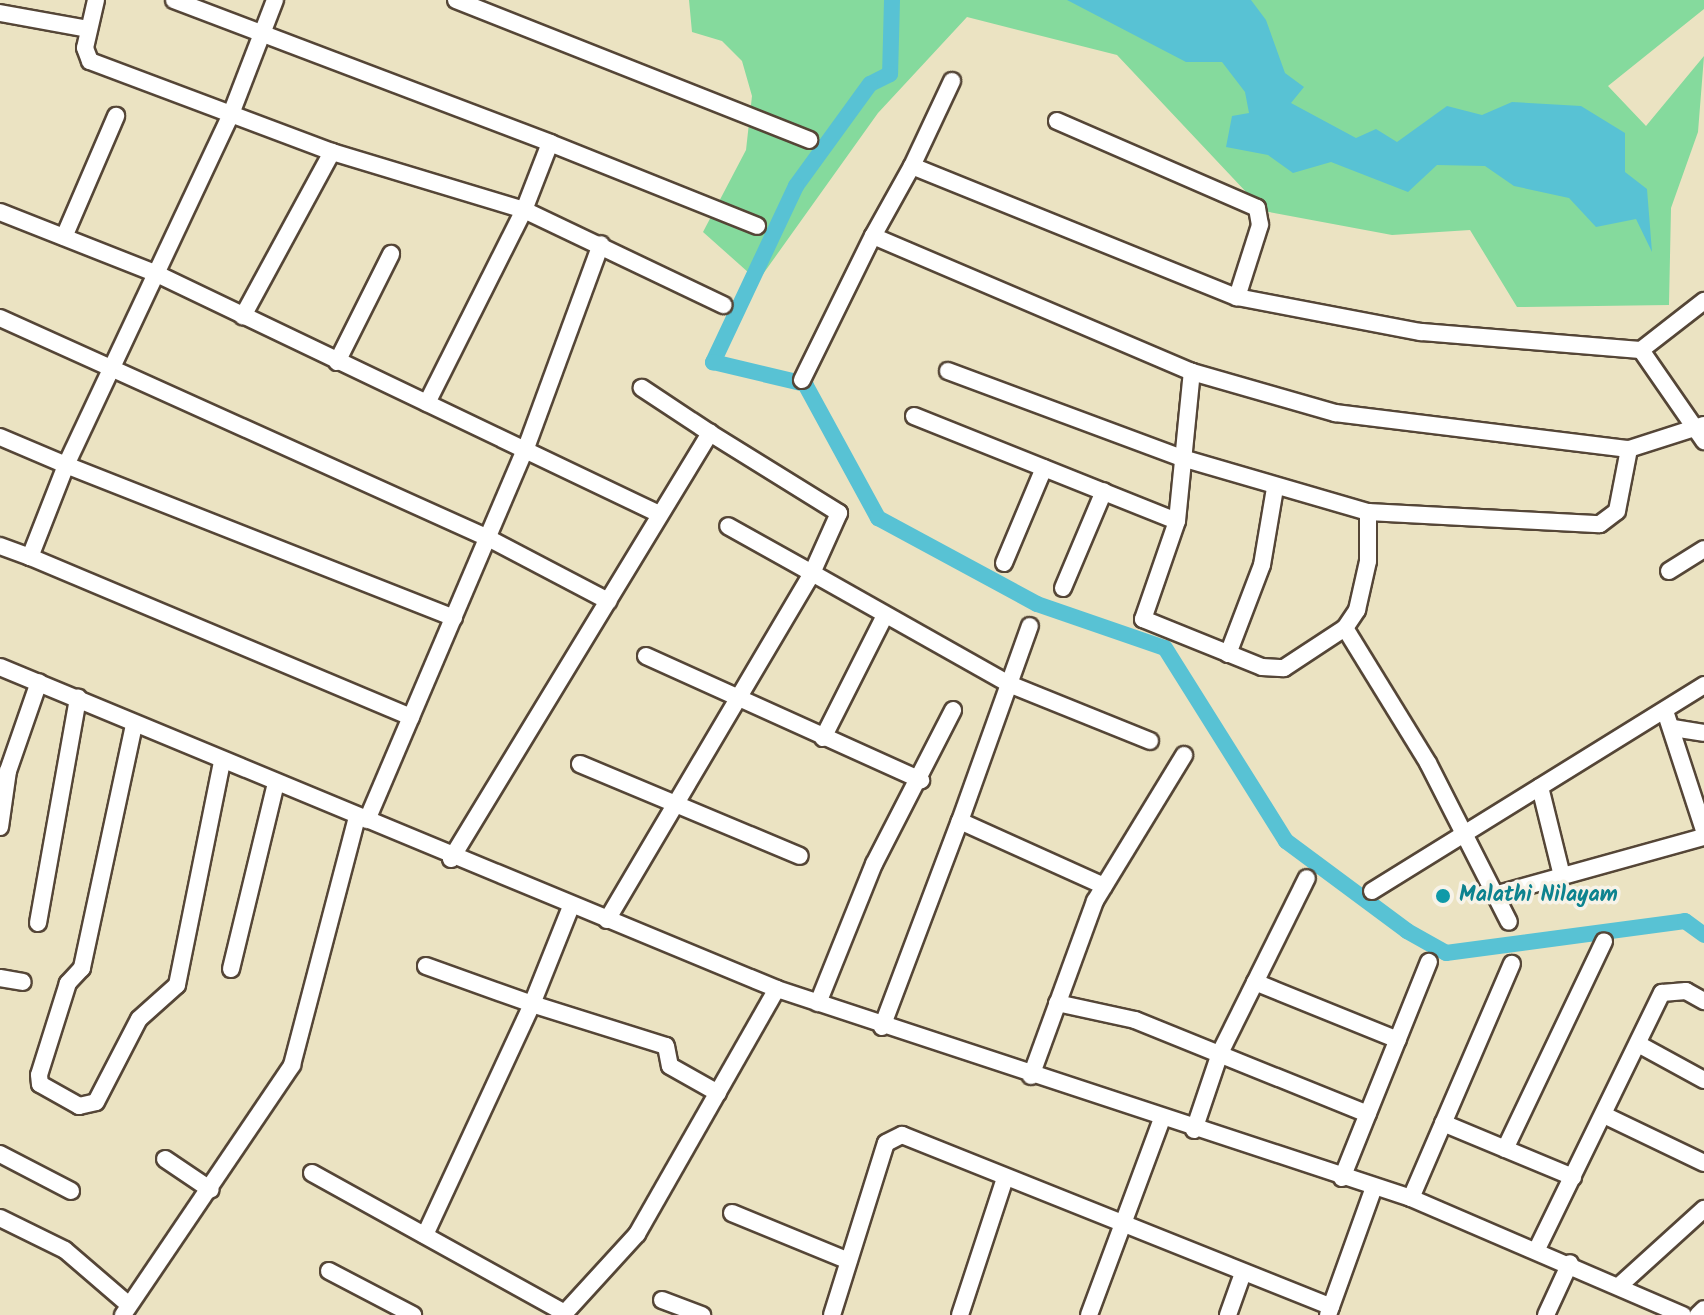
<!DOCTYPE html>
<html>
<head>
<meta charset="utf-8">
<style>
	body { margin:0 }
	#map { position:relative; width:1704px; height:1315px; overflow:hidden; background:#ebe3c2; font-family:Kalam,sans-serif }
	div>[style] { position:absolute }
	.green>* { inset:0; background:#85da9d }
	.water>* { inset:0; background:#58c2d4 }
	.canal>* { height:16px; margin:-8px; padding:0 8px; transform-origin:8px; border-radius:8px; background:#58c2d4 }
	.roads { filter:drop-shadow(2px 0 #554637) drop-shadow(-2px 0 #554637) drop-shadow(0 2px #554637) drop-shadow(0 -2px #554637) }
	.minor>* { height:16px; margin:-8px; padding:0 8px; transform-origin:8px; border-radius:8px; background:#fff }
	.dots>* { width:22px; height:22px; translate:-50% -50%; box-sizing:border-box; border:4px solid #f7f3e8; border-radius:50% }
	span { translate:-50% -50%; white-space:nowrap; text-align:center; line-height:1.15; -webkit-text-stroke:7px #f7f3e8; paint-order:stroke }
	.culture-label { font-size:22px; color:#0d838f; font-weight:700 }
	.left { translate:0 -50%; text-align:left }
</style>
</head>
<body>
<div id="map">
	<div class="green">
		<i style="clip-path:polygon(689px 0,1704px 0,1704px 9px,1608px 86px,1646px 126px,1704px 56px,1698px 132px,1671px 208px,1669px 305px,1517px 307px,1470px 230px,1392px 235px,1264px 211px,1117px 55px,967px 17px,878px 113px,758px 281px,703px 232px,746px 150px,752px 96px,742px 61px,722px 41px,692px 32px)"></i>
	</div>
	<div class="water">
		<i style="clip-path:polygon(1067px 0,1251px 0,1266px 20px,1285px 73px,1304px 87px,1291px 103px,1356px 138px,1376px 129px,1397px 142px,1447px 106px,1482px 115px,1512px 102px,1581px 106px,1625px 133px,1625px 172px,1647px 189px,1652px 252px,1636px 219px,1596px 227px,1569px 198px,1514px 186px,1485px 166px,1437px 165px,1408px 192px,1331px 162px,1293px 173px,1268px 155px,1226px 147px,1232px 116px,1249px 113px,1245px 92px,1222px 62px,1186px 62px)"></i>
	</div>
	<div class="canal">
		<i style="left:892px;top:0;width:74px;rotate:91.5deg"></i>
		<i style="left:890px;top:74px;width:22px;rotate:153deg"></i>
		<i style="left:870px;top:84px;width:126px;rotate:126deg"></i>
		<i style="left:796px;top:186px;width:195px;rotate:115.2deg"></i>
		<i style="left:713px;top:362px;width:95px;rotate:13.4deg"></i>
		<i style="left:805px;top:384px;width:153px;rotate:61.4deg"></i>
		<i style="left:878px;top:518px;width:181px;rotate:28.4deg"></i>
		<i style="left:1037px;top:604px;width:135px;rotate:19deg"></i>
		<i style="left:1165px;top:648px;width:228px;rotate:57.9deg"></i>
		<i style="left:1286px;top:841px;width:151px;rotate:36.6deg"></i>
		<i style="left:1407px;top:931px;width:45px;rotate:29.4deg"></i>
		<i style="left:1446px;top:953px;width:241px;rotate:-7.6deg"></i>
		<i style="left:1685px;top:921px;width:24px;rotate:36deg"></i>
	</div>
	<div class="roads">
		<div class="minor">
			<i style="left:96px;top:0;width:49px;rotate:102.9deg"></i>
			<i style="left:85px;top:48px;width:14px;rotate:69deg"></i>
			<i style="left:90px;top:61px;width:259px;rotate:20.6deg"></i>
			<i style="left:332px;top:152px;width:187px;rotate:118.5deg"></i>
			<i style="left:174px;top:0;width:402px;rotate:20.8deg"></i>
			<i style="left:550px;top:143px;width:72px;rotate:111.2deg"></i>
			<i style="left:524px;top:210px;width:221px;rotate:25.5deg"></i>
			<i style="left:456px;top:0;width:380px;rotate:21.6deg"></i>
			<i style="left:0;top:13px;width:89px;rotate:10.3deg"></i>
			<i style="left:952px;top:81px;width:94px;rotate:115.2deg"></i>
			<i style="left:912px;top:166px;width:350px;rotate:22deg"></i>
			<i style="left:1237px;top:297px;width:187px;rotate:10.8deg"></i>
			<i style="left:1421px;top:332px;width:221px;rotate:4.7deg"></i>
			<i style="left:1641px;top:350px;width:111px;rotate:55.3deg"></i>
			<i style="left:1057px;top:121px;width:218px;rotate:23.5deg"></i>
			<i style="left:1257px;top:208px;width:17px;rotate:80deg"></i>
			<i style="left:1260px;top:225px;width:76px;rotate:107.7deg"></i>
			<i style="left:550px;top:143px;width:223px;rotate:21.8deg"></i>
			<i style="left:332px;top:152px;width:201px;rotate:16.8deg"></i>
			<i style="left:524px;top:210px;width:216px;rotate:116.7deg"></i>
			<i style="left:0;top:212px;width:169px;rotate:21.5deg"></i>
			<i style="left:157px;top:274px;width:556px;rotate:25.55deg"></i>
			<i style="left:873px;top:236px;width:80px;rotate:-60.9deg"></i>
			<i style="left:64px;top:237px;width:132px;rotate:-66.7deg"></i>
			<i style="left:0;top:318px;width:535px;rotate:24.27deg"></i>
			<i style="left:488px;top:538px;width:136px;rotate:27.7deg"></i>
			<i style="left:1641px;top:350px;width:80px;rotate:-37.9deg"></i>
			<i style="left:337px;top:362px;width:121px;rotate:-63.4deg"></i>
			<i style="left:948px;top:371px;width:250px;rotate:20.4deg"></i>
			<i style="left:1182px;top:458px;width:194px;rotate:16.2deg"></i>
			<i style="left:1368px;top:512px;width:232px;rotate:3deg"></i>
			<i style="left:1600px;top:524px;width:21px;rotate:-37deg"></i>
			<i style="left:1617px;top:511px;width:63px;rotate:-79deg"></i>
			<i style="left:802px;top:380px;width:161px;rotate:-63.8deg"></i>
			<i style="left:873px;top:236px;width:347px;rotate:23.1deg"></i>
			<i style="left:1192px;top:372px;width:149px;rotate:16deg"></i>
			<i style="left:1335px;top:413px;width:296px;rotate:7deg"></i>
			<i style="left:1629px;top:449px;width:79px;rotate:-17.7deg"></i>
			<i style="left:914px;top:416px;width:283px;rotate:21.8deg"></i>
			<i style="left:1177px;top:521px;width:150px;rotate:-84.3deg"></i>
			<i style="left:710px;top:433px;width:152px;rotate:31.8deg"></i>
			<i style="left:839px;top:513px;width:66px;rotate:114.2deg"></i>
			<i style="left:812px;top:573px;width:96px;rotate:-150.8deg"></i>
			<i style="left:0;top:437px;width:72px;rotate:23deg"></i>
			<i style="left:66px;top:465px;width:388px;rotate:-64.8deg"></i>
			<i style="left:231px;top:114px;width:122px;rotate:-68.9deg"></i>
			<i style="left:1177px;top:521px;width:104px;rotate:109.1deg"></i>
			<i style="left:1143px;top:619px;width:128px;rotate:22deg"></i>
			<i style="left:1262px;top:667px;width:22px;rotate:3deg"></i>
			<i style="left:1284px;top:668px;width:73px;rotate:-33.3deg"></i>
			<i style="left:1345px;top:628px;width:22px;rotate:-56deg"></i>
			<i style="left:1357px;top:610px;width:50px;rotate:-77.3deg"></i>
			<i style="left:1368px;top:561px;width:49px;rotate:-90deg"></i>
			<i style="left:0;top:546px;width:32px;rotate:20deg"></i>
			<i style="left:1004px;top:563px;width:103px;rotate:-67.2deg"></i>
			<i style="left:1669px;top:571px;width:41px;rotate:-32.2deg"></i>
			<i style="left:1063px;top:588px;width:105px;rotate:-67.1deg"></i>
			<i style="left:1345px;top:628px;width:158px;rotate:58.4deg"></i>
			<i style="left:1428px;top:763px;width:178px;rotate:63deg"></i>
			<i style="left:1228px;top:654px;width:95px;rotate:-69.1deg"></i>
			<i style="left:1262px;top:565px;width:78px;rotate:-80.4deg"></i>
			<i style="left:646px;top:656px;width:302px;rotate:24.3deg"></i>
			<i style="left:0;top:667px;width:841px;rotate:22.51deg"></i>
			<i style="left:777px;top:989px;width:668px;rotate:18.24deg"></i>
			<i style="left:1411px;top:1198px;width:296px;rotate:23.3deg"></i>
			<i style="left:1665px;top:711px;width:125px;rotate:71.9deg"></i>
			<i style="left:411px;top:717px;width:413px;rotate:-157.2deg"></i>
			<i style="left:30px;top:557px;width:99px;rotate:-68.6deg"></i>
			<i style="left:66px;top:465px;width:417px;rotate:21.5deg"></i>
			<i style="left:134px;top:725px;width:249px;rotate:102.1deg"></i>
			<i style="left:82px;top:968px;width:21px;rotate:133deg"></i>
			<i style="left:68px;top:983px;width:96px;rotate:107.5deg"></i>
			<i style="left:39px;top:1075px;width:9px;rotate:84deg"></i>
			<i style="left:40px;top:1084px;width:45px;rotate:29.4deg"></i>
			<i style="left:79px;top:1106px;width:17px;rotate:-13deg"></i>
			<i style="left:96px;top:1102px;width:93px;rotate:-62.6deg"></i>
			<i style="left:139px;top:1019px;width:51px;rotate:-41.8deg"></i>
			<i style="left:177px;top:985px;width:228px;rotate:-78.6deg"></i>
			<i style="left:1673px;top:728px;width:31px;rotate:9deg"></i>
			<i style="left:823px;top:738px;width:136px;rotate:-63.2deg"></i>
			<i style="left:580px;top:764px;width:238px;rotate:22.7deg"></i>
			<i style="left:1540px;top:787px;width:92px;rotate:76.1deg"></i>
			<i style="left:367px;top:820px;width:405px;rotate:-66.9deg"></i>
			<i style="left:526px;top:448px;width:217px;rotate:-69.8deg"></i>
			<i style="left:960px;top:821px;width:207px;rotate:-70.3deg"></i>
			<i style="left:0;top:827px;width:57px;rotate:-81.9deg"></i>
			<i style="left:8px;top:771px;width:94px;rotate:-70.8deg"></i>
			<i style="left:451px;top:859px;width:499px;rotate:-58.7deg"></i>
			<i style="left:710px;top:433px;width:82px;rotate:-146.5deg"></i>
			<i style="left:1372px;top:891px;width:391px;rotate:-31.8deg"></i>
			<i style="left:1498px;top:894px;width:214px;rotate:-15.5deg"></i>
			<i style="left:607px;top:920px;width:403px;rotate:-59.4deg"></i>
			<i style="left:812px;top:573px;width:226px;rotate:29.4deg"></i>
			<i style="left:1009px;top:684px;width:152px;rotate:22deg"></i>
			<i style="left:38px;top:923px;width:229px;rotate:-79.9deg"></i>
			<i style="left:426px;top:966px;width:113px;rotate:19.7deg"></i>
			<i style="left:532px;top:1004px;width:102px;rotate:-68.2deg"></i>
			<i style="left:231px;top:969px;width:191px;rotate:-76.4deg"></i>
			<i style="left:0;top:978px;width:23px;rotate:10deg"></i>
			<i style="left:1255px;top:982px;width:154px;rotate:22.1deg"></i>
			<i style="left:818px;top:1003px;width:150px;rotate:-68.1deg"></i>
			<i style="left:874px;top:864px;width:173px;rotate:-62.8deg"></i>
			<i style="left:1057px;top:1003px;width:80px;rotate:12.3deg"></i>
			<i style="left:1135px;top:1020px;width:251px;rotate:22deg"></i>
			<i style="left:882px;top:1027px;width:220px;rotate:-69.3deg"></i>
			<i style="left:960px;top:821px;width:158px;rotate:24.3deg"></i>
			<i style="left:1640px;top:1045px;width:73px;rotate:28.7deg"></i>
			<i style="left:1031px;top:1076px;width:186px;rotate:-69.9deg"></i>
			<i style="left:1095px;top:901px;width:171px;rotate:-58.6deg"></i>
			<i style="left:1604px;top:1115px;width:111px;rotate:25.6deg"></i>
			<i style="left:1443px;top:1123px;width:141px;rotate:22.6deg"></i>
			<i style="left:1194px;top:1130px;width:81px;rotate:-71.3deg"></i>
			<i style="left:1220px;top:1053px;width:195px;rotate:-63.6deg"></i>
			<i style="left:1505px;top:1149px;width:230px;rotate:-64.5deg"></i>
			<i style="left:0;top:1154px;width:80px;rotate:27.5deg"></i>
			<i style="left:165px;top:1159px;width:55px;rotate:34deg"></i>
			<i style="left:312px;top:1173px;width:289px;rotate:29deg"></i>
			<i style="left:1342px;top:1178px;width:233px;rotate:-68.1deg"></i>
			<i style="left:1411px;top:1198px;width:255px;rotate:-66.7deg"></i>
			<i style="left:732px;top:1213px;width:126px;rotate:22.3deg"></i>
			<i style="left:0;top:1218px;width:72px;rotate:26.2deg"></i>
			<i style="left:65px;top:1250px;width:84px;rotate:40.7deg"></i>
			<i style="left:425px;top:1235px;width:255px;rotate:-65.1deg"></i>
			<i style="left:532px;top:1004px;width:140px;rotate:17.4deg"></i>
			<i style="left:666px;top:1046px;width:20px;rotate:79deg"></i>
			<i style="left:670px;top:1066px;width:55px;rotate:29.4deg"></i>
			<i style="left:1537px;top:1249px;width:285px;rotate:-64deg"></i>
			<i style="left:1662px;top:993px;width:24px;rotate:-5deg"></i>
			<i style="left:1686px;top:991px;width:21px;rotate:29deg"></i>
			<i style="left:329px;top:1271px;width:95px;rotate:27.6deg"></i>
			<i style="left:1619px;top:1286px;width:115px;rotate:-42.2deg"></i>
			<i style="left:662px;top:1300px;width:43px;rotate:20.6deg"></i>
			<i style="left:123px;top:1315px;width:302px;rotate:-55.9deg"></i>
			<i style="left:292px;top:1065px;width:256px;rotate:-75.3deg"></i>
			<i style="left:563px;top:1315px;width:110px;rotate:-47.6deg"></i>
			<i style="left:637px;top:1234px;width:282px;rotate:-60.3deg"></i>
			<i style="left:832px;top:1315px;width:180px;rotate:-72.6deg"></i>
			<i style="left:886px;top:1143px;width:18px;rotate:-27deg"></i>
			<i style="left:902px;top:1135px;width:462px;rotate:21.8deg"></i>
			<i style="left:960px;top:1315px;width:144px;rotate:-71.8deg"></i>
			<i style="left:1089px;top:1315px;width:209px;rotate:-69.6deg"></i>
			<i style="left:1228px;top:1315px;width:45px;rotate:-70.3deg"></i>
			<i style="left:1328px;top:1315px;width:136px;rotate:-70.2deg"></i>
			<i style="left:1546px;top:1315px;width:57px;rotate:-65.2deg"></i>
			<i style="left:1698px;top:1315px;width:8px;rotate:-45deg"></i>
		</div>
	</div>
	<div class="dots">
		<i style="left:1443px;top:896px;background:#0f9aa8"></i>
	</div>
	<div class="culture-label">
		<span class="left" style="left:1459px;top:896px">Malathi Nilayam</span>
	</div>
</div>
</body>
</html>
